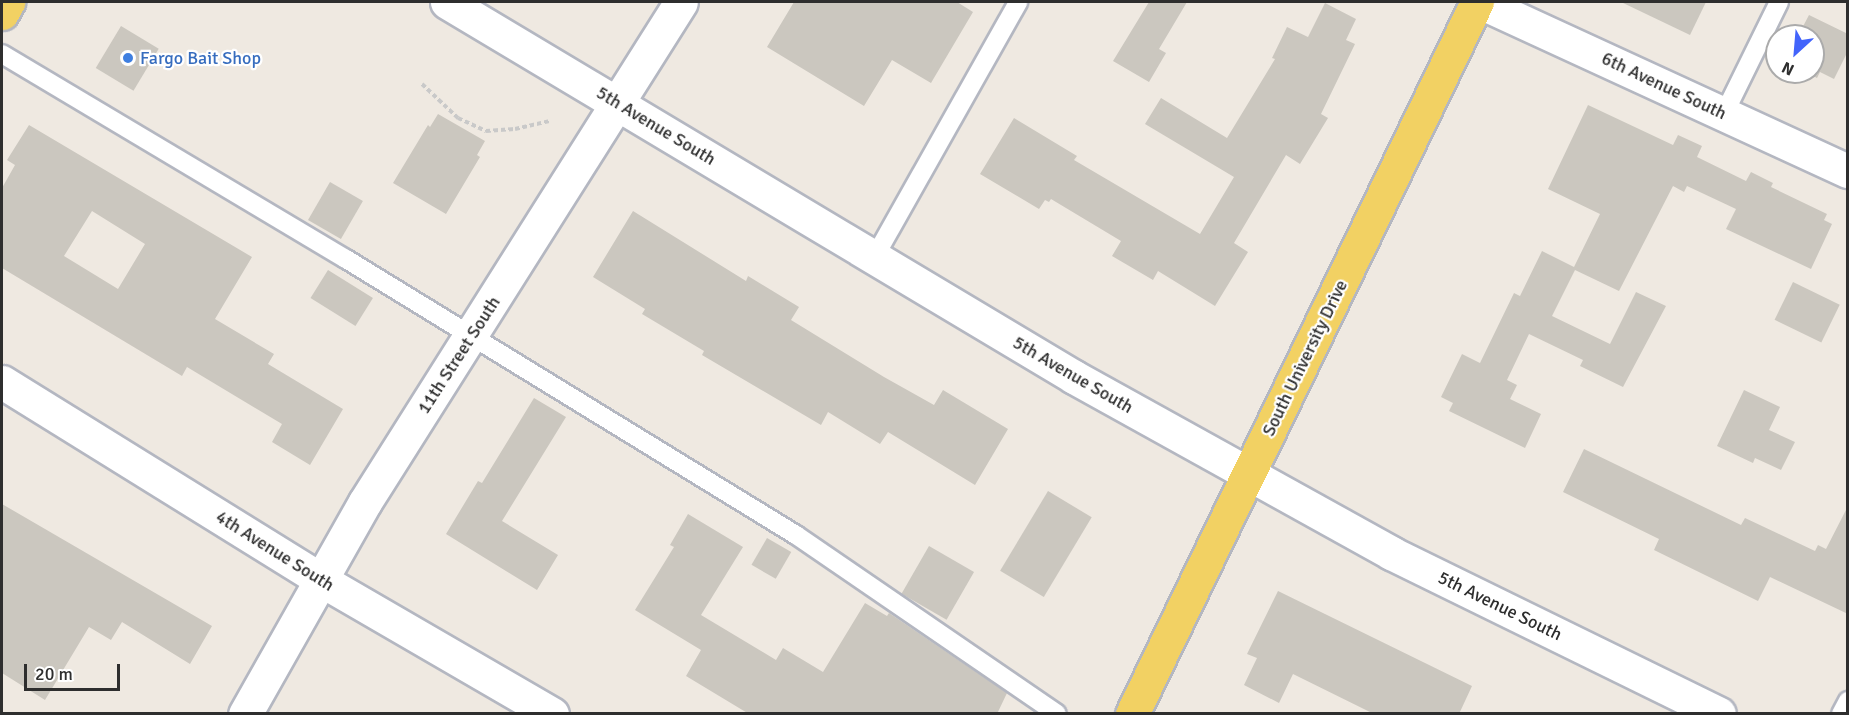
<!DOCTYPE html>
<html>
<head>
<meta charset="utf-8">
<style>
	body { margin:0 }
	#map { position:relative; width:1849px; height:715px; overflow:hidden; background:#efe9e1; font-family:Signika,sans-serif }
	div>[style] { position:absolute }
	.building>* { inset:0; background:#cbc7bf; transform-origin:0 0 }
	.path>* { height:4px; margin-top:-2px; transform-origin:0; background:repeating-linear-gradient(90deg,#c9c9c9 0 4.5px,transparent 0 7.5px) }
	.roads { filter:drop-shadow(2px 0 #b4b7c1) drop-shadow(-2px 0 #b4b7c1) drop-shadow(0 2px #b4b7c1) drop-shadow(0 -2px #b4b7c1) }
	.service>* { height:18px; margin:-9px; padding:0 9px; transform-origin:9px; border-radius:9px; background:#fff }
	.minor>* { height:33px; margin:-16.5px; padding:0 16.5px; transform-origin:16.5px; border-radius:16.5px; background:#fff }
	.tertiary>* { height:33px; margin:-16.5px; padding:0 16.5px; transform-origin:16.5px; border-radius:16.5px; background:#fff }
	.primary>* { height:33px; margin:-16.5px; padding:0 16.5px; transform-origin:16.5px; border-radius:16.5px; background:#f2d163 }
	.dots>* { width:16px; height:16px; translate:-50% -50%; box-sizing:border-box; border:3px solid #fff; border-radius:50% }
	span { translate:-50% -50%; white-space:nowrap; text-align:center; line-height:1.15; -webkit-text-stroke:4.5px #fff; paint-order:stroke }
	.shop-label { font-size:18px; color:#366cbe }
	.left { translate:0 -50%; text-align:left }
	.street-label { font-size:18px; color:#2e2e2e }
	.frame { position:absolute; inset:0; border:3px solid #2e2e2e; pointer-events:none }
	.north { position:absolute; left:1765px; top:24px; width:60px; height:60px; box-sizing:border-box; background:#fff; border:2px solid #ababab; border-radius:50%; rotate:206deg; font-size:16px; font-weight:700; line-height:24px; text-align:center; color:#2e2e2e }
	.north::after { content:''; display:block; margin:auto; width:21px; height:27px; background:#4264fb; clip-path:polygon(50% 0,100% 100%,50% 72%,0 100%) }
	.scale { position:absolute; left:24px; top:664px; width:96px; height:27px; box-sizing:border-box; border:3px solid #2e2e2e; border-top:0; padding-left:8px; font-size:18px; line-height:21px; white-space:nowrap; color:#2e2e2e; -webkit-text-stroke:4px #fff; paint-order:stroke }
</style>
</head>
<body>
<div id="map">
	<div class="building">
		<i style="clip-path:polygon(794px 2px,957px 2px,973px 12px,931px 83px,892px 60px,864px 106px,767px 47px)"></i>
		<i style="clip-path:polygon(1149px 2px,1187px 2px,1159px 49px,1166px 53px,1149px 82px,1113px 61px)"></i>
		<i style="clip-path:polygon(1621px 2px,1706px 2px,1690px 35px)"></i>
		<i style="clip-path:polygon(1325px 3px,1356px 19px,1346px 40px,1355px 44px,1321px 114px,1328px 118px,1300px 164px,1286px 155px,1234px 243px,1248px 252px,1215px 306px,1158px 271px,1153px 280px,1112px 256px,1121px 241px,1051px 199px,1049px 202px,1045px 200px,1039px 209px,980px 174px,1014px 118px,1077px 156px,1074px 160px,1200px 234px,1234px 177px,1145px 124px,1161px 98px,1227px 138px,1275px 59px,1272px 58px,1287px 27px,1308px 37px)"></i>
		<i style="clip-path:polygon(1809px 15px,1848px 34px,1848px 51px,1834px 79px,1820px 72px,1817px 78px,1806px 72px,1813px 72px,1813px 36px,1798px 36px)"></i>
		<i style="left:121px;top:26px;width:44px;height:49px;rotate:31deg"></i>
		<i style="clip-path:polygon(1588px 105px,1673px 145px,1678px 135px,1702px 146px,1697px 157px,1746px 181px,1751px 172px,1773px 183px,1771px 187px,1827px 214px,1824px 220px,1832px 224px,1811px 269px,1726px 229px,1736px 209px,1687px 186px,1684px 192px,1673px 186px,1619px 291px,1575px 270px,1552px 316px,1610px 344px,1636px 292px,1666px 306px,1623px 387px,1580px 366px,1583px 360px,1529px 334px,1507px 380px,1517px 385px,1510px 399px,1541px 414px,1525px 448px,1449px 411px,1453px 403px,1441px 397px,1462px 354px,1480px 363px,1514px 293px,1520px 296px,1542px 251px,1574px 267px,1600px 214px,1548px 189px)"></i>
		<i style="clip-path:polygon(438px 114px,485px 141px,477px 155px,480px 157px,446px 214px,393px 183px,428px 125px,430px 127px)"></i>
		<i style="clip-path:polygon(evenodd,29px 125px,252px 257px,215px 319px,274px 354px,268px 364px,343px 409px,310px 465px,272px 442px,282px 424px,187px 367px,182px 376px,2px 268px,2px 188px,15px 165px,7px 160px,29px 125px,92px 211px,145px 244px,118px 289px,64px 256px,92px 211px)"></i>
		<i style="left:330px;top:182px;width:38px;height:44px;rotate:30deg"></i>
		<i style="clip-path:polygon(633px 211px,746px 281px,748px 276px,799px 307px,791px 320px,884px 377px,934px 405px,943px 390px,1008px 429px,975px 485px,888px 432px,880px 444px,828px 412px,821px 425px,702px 355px,704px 351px,642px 314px,645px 309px,593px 277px)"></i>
		<i style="left:328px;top:270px;width:53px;height:33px;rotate:32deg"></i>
		<i style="left:1793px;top:282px;width:52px;height:42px;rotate:26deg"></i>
		<i style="clip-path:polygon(1744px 390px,1780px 407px,1769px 430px,1795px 442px,1781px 470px,1755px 458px,1753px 463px,1717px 446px)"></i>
		<i style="clip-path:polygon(534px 398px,566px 417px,502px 521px,558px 555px,537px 590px,446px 534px,478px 481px,482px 483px)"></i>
		<i style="clip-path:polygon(1584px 449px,1741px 525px,1745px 518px,1815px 551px,1818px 545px,1826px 549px,1848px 506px,1848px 614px,1770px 577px,1758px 601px,1654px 550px,1659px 539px,1563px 492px)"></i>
		<i style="left:1048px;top:491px;width:51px;height:93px;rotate:31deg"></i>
		<i style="clip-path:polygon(2px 504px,212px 626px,190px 664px,122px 622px,111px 640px,89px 627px,45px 700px,2px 673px)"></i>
		<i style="clip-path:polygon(688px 514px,743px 547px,701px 615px,776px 660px,783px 648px,823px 672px,865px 603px,887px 616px,889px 613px,1007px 693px,997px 714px,749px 714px,686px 676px,701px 650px,635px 610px,674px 547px,670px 545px)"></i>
		<i style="left:767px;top:538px;width:28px;height:31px;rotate:30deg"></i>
		<i style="left:929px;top:546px;width:52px;height:55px;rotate:30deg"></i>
		<i style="clip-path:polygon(1278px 591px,1472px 686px,1459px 714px,1374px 714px,1293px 674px,1279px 703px,1244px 685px,1257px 658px,1247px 654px)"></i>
	</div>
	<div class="path">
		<i style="left:422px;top:84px;width:50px;rotate:43.4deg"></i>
		<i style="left:458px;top:118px;width:31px;rotate:25deg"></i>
		<i style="left:486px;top:131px;width:29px;rotate:-4deg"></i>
		<i style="left:515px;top:129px;width:35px;rotate:-13deg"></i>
	</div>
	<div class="roads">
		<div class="service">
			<i style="left:2px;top:54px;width:400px;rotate:30.8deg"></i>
			<i style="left:346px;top:259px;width:528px;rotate:31.52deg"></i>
			<i style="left:796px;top:535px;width:316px;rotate:34.4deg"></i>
			<i style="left:1724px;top:114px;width:125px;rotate:-63.8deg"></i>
			<i style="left:874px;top:258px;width:294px;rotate:-60.6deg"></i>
			<i style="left:1841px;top:714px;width:15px;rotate:-62deg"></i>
		</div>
		<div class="minor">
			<i style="left:1480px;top:2px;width:405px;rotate:24.7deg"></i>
			<i style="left:2px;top:382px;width:375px;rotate:31.8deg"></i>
			<i style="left:321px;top:580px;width:267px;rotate:30.1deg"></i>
			<i style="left:245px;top:714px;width:244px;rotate:-60.5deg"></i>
			<i style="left:365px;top:502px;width:591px;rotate:-57.71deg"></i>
		</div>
		<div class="tertiary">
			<i style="left:447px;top:2px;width:731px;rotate:30.88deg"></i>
			<i style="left:1074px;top:377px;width:363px;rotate:29deg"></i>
			<i style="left:1391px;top:553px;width:365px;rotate:26.1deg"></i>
		</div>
		<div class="primary">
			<i style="left:2px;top:13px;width:13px;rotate:-61deg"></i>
			<i style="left:1132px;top:714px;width:791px;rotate:-64.15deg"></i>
		</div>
	</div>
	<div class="dots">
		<i style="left:128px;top:58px;background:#3f7fe0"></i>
	</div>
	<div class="shop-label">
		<span class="left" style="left:140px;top:58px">Fargo Bait Shop</span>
	</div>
	<div class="street-label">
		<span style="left:1664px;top:86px;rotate:25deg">6th Avenue South</span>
		<span style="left:656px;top:126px;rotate:31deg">5th Avenue South</span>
		<span style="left:459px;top:355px;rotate:-57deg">11th Street South</span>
		<span style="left:1305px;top:358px;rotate:-64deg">South University Drive</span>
		<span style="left:1073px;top:375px;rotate:30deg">5th Avenue South</span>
		<span style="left:275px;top:551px;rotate:32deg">4th Avenue South</span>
		<span style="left:1500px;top:606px;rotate:26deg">5th Avenue South</span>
	</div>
	<div class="frame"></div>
	<div class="north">N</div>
	<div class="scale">20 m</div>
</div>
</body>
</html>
